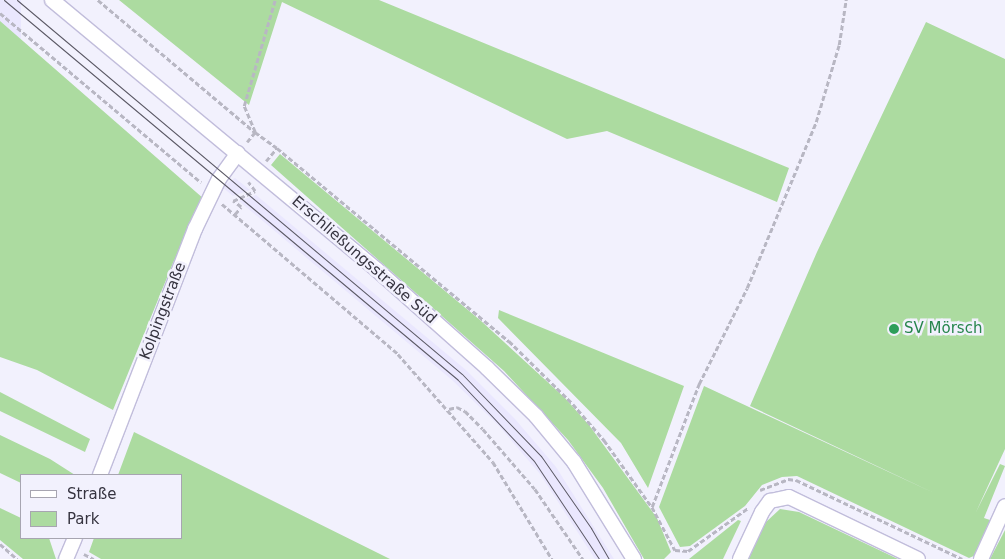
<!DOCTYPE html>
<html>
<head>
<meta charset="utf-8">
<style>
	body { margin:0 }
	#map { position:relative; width:1005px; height:559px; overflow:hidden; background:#f2f1fd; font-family:"DejaVu Sans",sans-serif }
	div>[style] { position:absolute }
	.built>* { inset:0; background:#eae7fe; transform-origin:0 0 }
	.green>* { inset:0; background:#acdba0 }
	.path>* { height:2.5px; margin-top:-1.25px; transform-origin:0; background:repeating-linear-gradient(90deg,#b8b7c3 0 5px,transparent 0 7.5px) }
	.roads { filter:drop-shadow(1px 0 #c1bddb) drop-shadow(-1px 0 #c1bddb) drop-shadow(0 1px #c1bddb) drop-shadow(0 -1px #c1bddb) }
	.street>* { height:14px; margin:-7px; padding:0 7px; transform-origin:7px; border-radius:7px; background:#fff }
	.tram>* { height:1px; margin:-0.5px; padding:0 0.5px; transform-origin:0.5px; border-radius:0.5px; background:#5b5965 }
	.dots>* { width:14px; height:14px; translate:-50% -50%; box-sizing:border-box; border:2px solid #f2f1fd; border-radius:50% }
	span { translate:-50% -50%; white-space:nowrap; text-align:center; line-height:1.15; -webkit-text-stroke:5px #f2f1fd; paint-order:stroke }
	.street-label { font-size:15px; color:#363440 }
	.leisure-label { font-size:15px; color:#27864d }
	.left { translate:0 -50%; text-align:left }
	.legend { position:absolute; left:20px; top:474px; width:162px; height:65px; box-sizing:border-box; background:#f2f1fd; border:1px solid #a7a5b1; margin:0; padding:6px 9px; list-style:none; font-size:15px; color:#363440 }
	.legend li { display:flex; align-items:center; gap:10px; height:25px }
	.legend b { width:25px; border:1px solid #a7a5b1 }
</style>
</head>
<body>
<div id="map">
	<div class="built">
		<i style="left:0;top:0;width:21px;height:275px"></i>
		<i style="clip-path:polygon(235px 178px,250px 190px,233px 196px,222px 187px)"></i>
		<i style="clip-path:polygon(256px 195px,466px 370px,515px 419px,556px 467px,614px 559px,595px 559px,540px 474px,499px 426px,452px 380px,239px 201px)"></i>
	</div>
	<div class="green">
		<i style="clip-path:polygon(119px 0,379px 0,789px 168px,777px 202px,607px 131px,567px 139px,282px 2px,249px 105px)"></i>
		<i style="clip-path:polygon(0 21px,204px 199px,173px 263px,113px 410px,37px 370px,0 357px)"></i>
		<i style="clip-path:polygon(926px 22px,1005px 59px,1005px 449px,976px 512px,1000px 464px,1005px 466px,984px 518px,993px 521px,976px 555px,969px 558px,797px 476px,782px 477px,762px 485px,745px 506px,690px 546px,680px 547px,659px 507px,704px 386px,934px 493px,750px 406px,817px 252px)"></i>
		<i style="clip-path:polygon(280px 154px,480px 320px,565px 398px,589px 425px,657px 518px,671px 552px,664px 559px,644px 559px,603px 488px,568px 440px,504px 371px,271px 165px)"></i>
		<i style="clip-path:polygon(499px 310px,684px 386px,648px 488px,621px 443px,498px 318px)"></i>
		<i style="clip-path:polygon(0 392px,90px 439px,85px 452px,0 411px)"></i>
		<i style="clip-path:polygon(134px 432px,390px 559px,101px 559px,89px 552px,94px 538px,181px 538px,181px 475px,118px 475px)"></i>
		<i style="clip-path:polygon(0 435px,50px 459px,75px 475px,21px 475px,21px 483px,0 473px)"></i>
		<i style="clip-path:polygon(0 508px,21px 518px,21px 538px,49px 538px,56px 559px,23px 559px,0 540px)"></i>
		<i style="clip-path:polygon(780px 509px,799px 512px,898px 559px,748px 559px,766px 522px)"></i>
		<i style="clip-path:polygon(738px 520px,741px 521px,723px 559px,689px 559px)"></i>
		<i style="clip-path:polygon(1005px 530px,1005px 559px,990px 559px)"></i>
	</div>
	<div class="path">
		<i style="left:98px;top:0;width:205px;rotate:40.1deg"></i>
		<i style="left:255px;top:132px;width:28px;rotate:-113deg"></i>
		<i style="left:244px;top:106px;width:110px;rotate:-73.7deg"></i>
		<i style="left:0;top:13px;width:263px;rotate:40.1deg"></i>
		<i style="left:247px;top:142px;width:13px;rotate:-51deg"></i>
		<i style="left:255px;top:132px;width:27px;rotate:36deg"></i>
		<i style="left:277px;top:148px;width:302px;rotate:39.8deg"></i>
		<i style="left:509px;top:341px;width:90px;rotate:44.5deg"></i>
		<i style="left:573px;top:404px;width:48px;rotate:49.3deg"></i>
		<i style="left:604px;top:440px;width:82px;rotate:54.4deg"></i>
		<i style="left:652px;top:507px;width:49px;rotate:61.9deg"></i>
		<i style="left:675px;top:550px;width:13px;rotate:4deg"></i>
		<i style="left:688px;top:551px;width:74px;rotate:-35.6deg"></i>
		<i style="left:266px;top:161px;width:17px;rotate:-50deg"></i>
		<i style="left:222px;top:204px;width:231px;rotate:40.4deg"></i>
		<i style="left:398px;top:354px;width:144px;rotate:48.7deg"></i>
		<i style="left:493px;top:462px;width:114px;rotate:58.7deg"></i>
		<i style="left:235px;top:214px;width:9px;rotate:-49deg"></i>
		<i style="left:241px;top:207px;width:10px;rotate:-143deg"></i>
		<i style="left:233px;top:201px;width:24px;rotate:-24deg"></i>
		<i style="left:255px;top:191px;width:11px;rotate:-128deg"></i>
		<i style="left:449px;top:409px;width:8px;rotate:-14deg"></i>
		<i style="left:457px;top:407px;width:9px;rotate:27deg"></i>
		<i style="left:465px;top:411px;width:25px;rotate:45deg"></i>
		<i style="left:483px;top:429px;width:79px;rotate:49.1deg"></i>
		<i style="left:535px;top:489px;width:85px;rotate:55.6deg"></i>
		<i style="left:760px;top:490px;width:30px;rotate:-21deg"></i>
		<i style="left:788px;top:479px;width:8px;rotate:7deg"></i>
		<i style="left:796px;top:480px;width:184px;rotate:25.4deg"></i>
		<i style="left:652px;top:507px;width:132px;rotate:-69.1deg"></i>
		<i style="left:699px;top:384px;width:107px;rotate:-63.4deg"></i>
		<i style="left:747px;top:288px;width:180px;rotate:-67.4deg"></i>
		<i style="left:816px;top:122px;width:80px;rotate:-73.4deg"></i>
		<i style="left:839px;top:45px;width:46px;rotate:-81.2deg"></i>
		<i style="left:0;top:544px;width:23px;rotate:41deg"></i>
		<i style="left:84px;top:554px;width:11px;rotate:27deg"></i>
	</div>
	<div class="roads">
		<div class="street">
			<i style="left:52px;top:0;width:421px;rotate:39.7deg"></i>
			<i style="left:376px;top:269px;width:149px;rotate:41.7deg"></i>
			<i style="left:487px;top:368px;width:69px;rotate:44.4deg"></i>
			<i style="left:536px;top:416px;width:60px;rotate:50.4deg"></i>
			<i style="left:574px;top:462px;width:114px;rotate:58.3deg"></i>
			<i style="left:100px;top:475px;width:264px;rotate:-68.9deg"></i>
			<i style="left:195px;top:229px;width:55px;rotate:-64.4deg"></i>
			<i style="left:219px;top:179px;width:32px;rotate:-54deg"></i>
			<i style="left:66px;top:559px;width:23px;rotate:-67deg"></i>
			<i style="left:740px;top:559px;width:52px;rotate:-64.9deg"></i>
			<i style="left:762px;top:512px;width:14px;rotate:-54deg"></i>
			<i style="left:770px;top:501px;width:19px;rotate:-12deg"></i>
			<i style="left:789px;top:497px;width:143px;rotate:25.7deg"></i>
			<i style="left:981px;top:559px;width:58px;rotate:-65.6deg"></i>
		</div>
	</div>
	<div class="tram">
		<i style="left:4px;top:0;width:591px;rotate:39.92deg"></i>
		<i style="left:457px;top:379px;width:112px;rotate:46.8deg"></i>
		<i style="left:534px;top:461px;width:118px;rotate:56.4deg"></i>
		<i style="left:17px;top:0;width:581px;rotate:40.05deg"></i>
		<i style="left:462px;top:374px;width:114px;rotate:46.1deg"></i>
		<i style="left:541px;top:456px;width:88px;rotate:55.2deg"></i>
		<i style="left:591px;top:528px;width:36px;rotate:60deg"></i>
	</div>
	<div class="dots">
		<i style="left:894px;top:329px;background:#2e9e5b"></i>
	</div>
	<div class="street-label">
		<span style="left:364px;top:260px;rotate:41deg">Erschließungsstraße Süd</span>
		<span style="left:163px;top:311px;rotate:-69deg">Kolpingstraße</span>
	</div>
	<div class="leisure-label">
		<span class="left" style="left:904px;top:329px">SV Mörsch</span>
	</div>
	<ul class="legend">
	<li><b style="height:6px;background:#fff"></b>Straße</li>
	<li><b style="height:14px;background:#acdba0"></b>Park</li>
	</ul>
</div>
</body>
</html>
